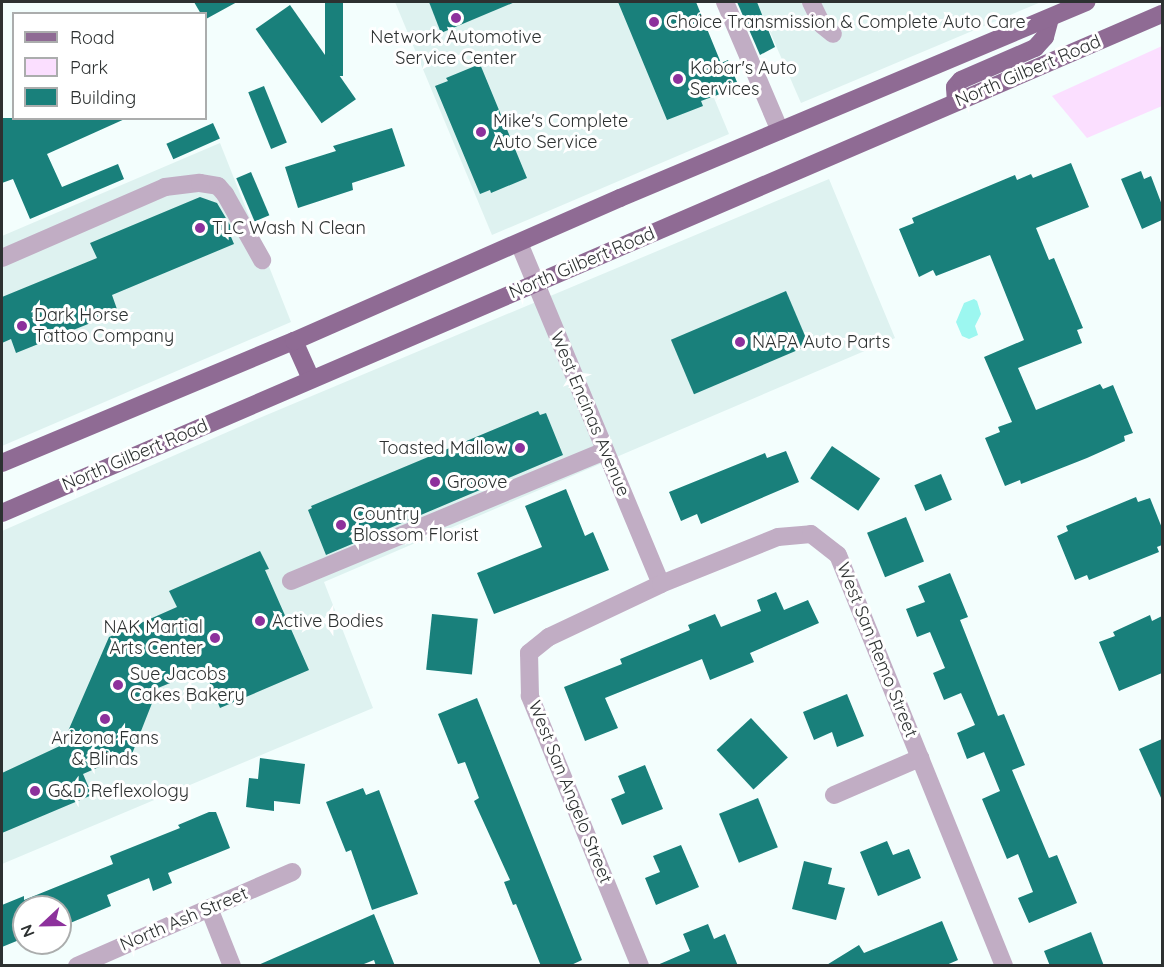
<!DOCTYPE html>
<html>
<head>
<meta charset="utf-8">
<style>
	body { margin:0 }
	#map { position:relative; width:1164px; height:967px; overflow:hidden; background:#f3fefd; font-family:Quicksand,sans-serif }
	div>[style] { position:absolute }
	.built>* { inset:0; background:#def2f0 }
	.green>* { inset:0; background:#fbdfff }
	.water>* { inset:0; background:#9cf7f0 }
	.building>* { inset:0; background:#19807b; transform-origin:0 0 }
	.minor>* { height:18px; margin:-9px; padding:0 9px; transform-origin:9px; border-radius:9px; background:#c1adc4 }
	.major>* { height:18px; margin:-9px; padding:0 9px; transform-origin:9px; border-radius:9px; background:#8f6b94 }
	.dots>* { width:16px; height:16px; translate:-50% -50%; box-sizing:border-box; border:3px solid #fff; border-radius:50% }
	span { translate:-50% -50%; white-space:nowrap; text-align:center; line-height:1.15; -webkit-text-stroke:6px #fff; paint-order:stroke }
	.poi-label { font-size:18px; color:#2d3131 }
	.left { translate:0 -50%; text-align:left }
	.right { translate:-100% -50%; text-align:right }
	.street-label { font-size:18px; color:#2d3131 }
	.frame { position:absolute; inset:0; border:3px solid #2d3131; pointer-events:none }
	.legend { position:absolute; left:12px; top:12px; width:195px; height:108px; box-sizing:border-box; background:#fff; border:2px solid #abadad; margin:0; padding:8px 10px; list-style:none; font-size:18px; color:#2d3131 }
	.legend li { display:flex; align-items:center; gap:12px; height:30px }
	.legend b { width:30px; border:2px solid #abadad }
	.north { position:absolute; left:12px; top:895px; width:60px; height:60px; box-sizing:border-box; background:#fff; border:2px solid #abadad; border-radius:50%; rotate:248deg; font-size:16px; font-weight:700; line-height:24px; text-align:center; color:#2d3131 }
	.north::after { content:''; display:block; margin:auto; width:21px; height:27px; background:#8d319c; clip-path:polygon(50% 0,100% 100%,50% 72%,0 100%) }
</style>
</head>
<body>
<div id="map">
	<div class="built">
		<i style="clip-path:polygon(395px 2px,674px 2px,729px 134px,492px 235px)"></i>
		<i style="clip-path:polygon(757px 2px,1041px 2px,801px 103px)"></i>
		<i style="clip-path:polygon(220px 143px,291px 322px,2px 446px,2px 236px)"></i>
		<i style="clip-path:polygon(829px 179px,895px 338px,324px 582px,373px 708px,2px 864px,2px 531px,257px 419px)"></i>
	</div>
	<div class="green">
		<i style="clip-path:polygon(1162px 46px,1162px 106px,1087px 138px,1052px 96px)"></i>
	</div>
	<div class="water">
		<i style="clip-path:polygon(974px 299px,977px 301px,981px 314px,975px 326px,978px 335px,969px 339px,962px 336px,956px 322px,964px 303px)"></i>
	</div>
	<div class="building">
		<i style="clip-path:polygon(194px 2px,237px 2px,206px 19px,206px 14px,201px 14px)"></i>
		<i style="left:325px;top:2px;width:18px;height:74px"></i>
		<i style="clip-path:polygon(429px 2px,515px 2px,441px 33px)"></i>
		<i style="clip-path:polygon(618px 2px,696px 2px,721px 63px,728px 60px,739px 87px,701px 101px,703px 106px,667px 120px)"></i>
		<i style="clip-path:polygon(737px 2px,757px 2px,775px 47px,760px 55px)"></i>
		<i style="left:290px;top:5px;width:115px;height:42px;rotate:55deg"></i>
		<i style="clip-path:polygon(480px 64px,527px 178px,491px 193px,490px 190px,480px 194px,435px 86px,448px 81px,446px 78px)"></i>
		<i style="left:264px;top:86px;width:61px;height:17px;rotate:68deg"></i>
		<i style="clip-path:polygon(2px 118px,127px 118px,47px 154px,62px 187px,118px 164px,124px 179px,30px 219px,13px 179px,2px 183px)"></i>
		<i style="left:213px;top:123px;width:17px;height:51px;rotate:66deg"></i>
		<i style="clip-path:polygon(392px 128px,405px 166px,352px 183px,353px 190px,298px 208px,285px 167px,336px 151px,333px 146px)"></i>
		<i style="clip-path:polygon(1071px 163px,1089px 207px,1036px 228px,1049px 260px,1054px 258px,1083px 328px,1077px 330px,1082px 343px,1018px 368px,1036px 410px,1100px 384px,1103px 389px,1113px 385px,1133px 433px,1124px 436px,1125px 441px,1087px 458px,1021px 484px,1020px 480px,1005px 486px,985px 438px,1000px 432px,998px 427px,1012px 422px,984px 357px,1024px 340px,990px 255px,936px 276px,933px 270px,919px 277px,899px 229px,914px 223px,912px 218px,1015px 175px,1017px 180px,1031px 174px,1033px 178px)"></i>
		<i style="clip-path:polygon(1141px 171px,1144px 179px,1151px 176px,1162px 205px,1162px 220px,1142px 229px,1121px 179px)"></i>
		<i style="left:251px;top:172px;width:47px;height:16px;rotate:67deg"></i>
		<i style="clip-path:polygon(200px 197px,217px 203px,233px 230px,229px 232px,234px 244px,112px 295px,118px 312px,16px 353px,11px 339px,2px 343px,2px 297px,97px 258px,90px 243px)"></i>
		<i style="left:786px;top:291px;width:59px;height:125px;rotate:67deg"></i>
		<i style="clip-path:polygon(538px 411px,540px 415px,546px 413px,563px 455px,326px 555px,308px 510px,312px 508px,311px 506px)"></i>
		<i style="left:832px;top:446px;width:58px;height:39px;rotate:34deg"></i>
		<i style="clip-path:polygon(786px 451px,799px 482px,701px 524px,697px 514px,681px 521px,669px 492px,765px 453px,767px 458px)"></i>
		<i style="left:941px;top:474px;width:28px;height:29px;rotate:67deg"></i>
		<i style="clip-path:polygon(566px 489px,585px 536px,593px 532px,609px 570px,494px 614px,477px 573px,542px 547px,525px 506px)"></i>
		<i style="clip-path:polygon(1136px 497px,1138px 502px,1150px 498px,1162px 528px,1162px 545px,1157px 547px,1159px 552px,1089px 580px,1087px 575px,1075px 580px,1057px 536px,1068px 531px,1066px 526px)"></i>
		<i style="left:906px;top:517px;width:48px;height:42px;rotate:68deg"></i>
		<i style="clip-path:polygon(260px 551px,269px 569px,265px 570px,309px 670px,220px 708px,204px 669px,158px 688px,130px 759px,112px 751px,106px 764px,83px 774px,92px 795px,2px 833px,2px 773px,62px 745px,109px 637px,177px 607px,169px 591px)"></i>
		<i style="clip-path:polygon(950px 573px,968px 617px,960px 620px,998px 716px,1004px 714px,1025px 765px,1012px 770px,1049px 858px,1057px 855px,1077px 903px,1029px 923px,1018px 898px,1033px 892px,1018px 854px,1007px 859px,982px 799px,1000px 791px,984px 752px,967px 759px,957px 733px,975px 725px,961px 693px,944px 700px,933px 673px,945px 668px,930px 632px,917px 637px,906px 609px,925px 602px,918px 586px)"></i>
		<i style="clip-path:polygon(776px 592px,784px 610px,808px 600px,819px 623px,750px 653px,754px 662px,710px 680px,702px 659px,605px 698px,618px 728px,585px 741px,564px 687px,622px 664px,620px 659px,690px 630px,688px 625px,715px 614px,721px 627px,761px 611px,757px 600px)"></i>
		<i style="left:432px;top:614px;width:46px;height:56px;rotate:6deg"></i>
		<i style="clip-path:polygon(1150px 615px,1152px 621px,1162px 616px,1162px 673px,1119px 691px,1099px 642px,1115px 636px,1113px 632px)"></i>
		<i style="clip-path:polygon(847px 694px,864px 736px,837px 747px,832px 732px,814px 740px,803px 712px)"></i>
		<i style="clip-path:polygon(477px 698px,582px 960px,569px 966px,541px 966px,516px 904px,513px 905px,504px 882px,510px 880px,474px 801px,479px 798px,465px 762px,458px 764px,438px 714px)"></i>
		<i style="left:751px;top:718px;width:54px;height:47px;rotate:47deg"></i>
		<i style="clip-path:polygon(1162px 739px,1162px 800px,1139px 749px)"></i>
		<i style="clip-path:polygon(260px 758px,305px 764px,300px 804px,274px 801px,274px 811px,246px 807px,249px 778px,258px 779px)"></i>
		<i style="clip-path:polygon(645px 765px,663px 809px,622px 825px,611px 799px,625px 793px,618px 776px)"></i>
		<i style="clip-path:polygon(363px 788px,366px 795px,379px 790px,418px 894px,372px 910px,351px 850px,346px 852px,326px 802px)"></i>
		<i style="left:758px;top:798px;width:53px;height:42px;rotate:68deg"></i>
		<i style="clip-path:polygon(209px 812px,216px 812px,230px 848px,168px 873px,172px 883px,153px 891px,149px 878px,107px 895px,111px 906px,63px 926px,60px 907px,24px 907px,24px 938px,2px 947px,2px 905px,24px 896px,24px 900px,113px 864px,110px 856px,180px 828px,178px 825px)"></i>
		<i style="clip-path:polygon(887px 841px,893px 855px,909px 849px,921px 878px,878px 896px,860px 852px)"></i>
		<i style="clip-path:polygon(681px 845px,699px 887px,656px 905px,645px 878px,660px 872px,653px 856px)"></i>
		<i style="clip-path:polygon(804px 861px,832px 868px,828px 884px,845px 888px,836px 920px,792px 909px)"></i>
		<i style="clip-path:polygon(374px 914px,395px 966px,376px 966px,374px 960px,359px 966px,256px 966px)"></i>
		<i style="clip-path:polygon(942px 921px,958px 960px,944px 966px,825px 966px,859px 945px,864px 953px)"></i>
		<i style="clip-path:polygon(708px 924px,714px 939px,725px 934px,738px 966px,655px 966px,690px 951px,683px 934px)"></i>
		<i style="clip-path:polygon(1091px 932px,1104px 966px,1050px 966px,1044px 951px)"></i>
	</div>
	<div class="minor">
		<i style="left:725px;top:2px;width:140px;rotate:66.9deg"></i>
		<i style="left:811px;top:2px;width:25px;rotate:64deg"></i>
		<i style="left:822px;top:25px;width:14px;rotate:39deg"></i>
		<i style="left:519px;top:243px;width:369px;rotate:67.4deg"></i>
		<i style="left:2px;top:258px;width:178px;rotate:-23.5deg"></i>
		<i style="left:165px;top:187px;width:35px;rotate:-7deg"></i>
		<i style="left:200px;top:183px;width:18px;rotate:9deg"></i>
		<i style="left:218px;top:186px;width:11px;rotate:49deg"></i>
		<i style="left:225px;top:194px;width:76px;rotate:60.7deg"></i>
		<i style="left:291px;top:581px;width:340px;rotate:-22.5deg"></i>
		<i style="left:834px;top:795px;width:94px;rotate:-23.3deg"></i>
		<i style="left:209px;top:908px;width:62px;rotate:68.4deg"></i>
		<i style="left:77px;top:966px;width:235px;rotate:-23.6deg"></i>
		<i style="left:640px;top:966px;width:292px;rotate:-112.2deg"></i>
		<i style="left:530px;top:696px;width:43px;rotate:-91.3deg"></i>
		<i style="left:529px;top:653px;width:26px;rotate:-39deg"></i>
		<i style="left:549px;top:637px;width:124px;rotate:-25.3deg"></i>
		<i style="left:661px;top:584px;width:126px;rotate:-21.9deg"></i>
		<i style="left:778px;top:537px;width:33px;rotate:-5deg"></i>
		<i style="left:811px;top:534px;width:34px;rotate:38deg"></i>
		<i style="left:838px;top:555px;width:443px;rotate:68deg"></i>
	</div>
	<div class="major">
		<i style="left:956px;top:102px;width:15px;rotate:-94deg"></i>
		<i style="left:955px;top:87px;width:9px;rotate:-49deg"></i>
		<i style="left:961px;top:80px;width:81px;rotate:-23.4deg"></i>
		<i style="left:1035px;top:48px;width:15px;rotate:-48deg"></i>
		<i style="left:1045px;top:37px;width:20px;rotate:-75deg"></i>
		<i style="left:294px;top:341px;width:42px;rotate:65.9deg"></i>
		<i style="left:2px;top:463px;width:316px;rotate:-22.7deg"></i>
		<i style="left:294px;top:341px;width:356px;rotate:-23.7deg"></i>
		<i style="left:620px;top:198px;width:506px;rotate:-22.81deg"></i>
		<i style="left:2px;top:513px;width:1263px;rotate:-23.28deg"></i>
	</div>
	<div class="dots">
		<i style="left:456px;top:18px;background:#8d319c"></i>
		<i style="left:654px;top:22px;background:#8d319c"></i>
		<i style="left:678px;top:79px;background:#8d319c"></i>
		<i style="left:481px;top:132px;background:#8d319c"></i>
		<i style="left:200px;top:228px;background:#8d319c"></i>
		<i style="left:22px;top:326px;background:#8d319c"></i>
		<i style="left:740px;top:342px;background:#8d319c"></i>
		<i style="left:520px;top:448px;background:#8d319c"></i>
		<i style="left:435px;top:482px;background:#8d319c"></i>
		<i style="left:341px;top:525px;background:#8d319c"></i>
		<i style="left:260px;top:621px;background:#8d319c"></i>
		<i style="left:215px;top:638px;background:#8d319c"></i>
		<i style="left:118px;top:685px;background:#8d319c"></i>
		<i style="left:105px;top:719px;background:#8d319c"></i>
		<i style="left:35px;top:791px;background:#8d319c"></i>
	</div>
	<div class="poi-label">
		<span class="left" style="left:666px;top:22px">Choice Transmission &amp; Complete Auto Care</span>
		<span style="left:456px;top:48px">Network Automotive<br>Service Center</span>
		<span class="left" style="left:690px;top:79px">Kobar's Auto<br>Services</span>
		<span class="left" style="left:493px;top:132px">Mike's Complete<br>Auto Service</span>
		<span class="left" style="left:212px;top:228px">TLC Wash N Clean</span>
		<span class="left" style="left:34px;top:326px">Dark Horse<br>Tattoo Company</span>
		<span class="left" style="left:752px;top:342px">NAPA Auto Parts</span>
		<span class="right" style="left:508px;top:448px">Toasted Mallow</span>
		<span class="left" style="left:447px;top:482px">Groove</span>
		<span class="left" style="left:353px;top:525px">Country<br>Blossom Florist</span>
		<span class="left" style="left:272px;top:621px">Active Bodies</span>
		<span class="right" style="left:203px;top:638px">NAK Martial<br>Arts Center</span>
		<span class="left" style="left:130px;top:685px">Sue Jacobs<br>Cakes Bakery</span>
		<span style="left:105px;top:749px">Arizona Fans<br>&amp; Blinds</span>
		<span class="left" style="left:48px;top:791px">G&amp;D Reflexology</span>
	</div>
	<div class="street-label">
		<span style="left:1028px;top:71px;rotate:-23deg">North Gilbert Road</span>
		<span style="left:582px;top:263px;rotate:-23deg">North Gilbert Road</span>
		<span style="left:590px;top:414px;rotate:67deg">West Encinas Avenue</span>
		<span style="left:135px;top:455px;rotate:-23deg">North Gilbert Road</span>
		<span style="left:877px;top:650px;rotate:68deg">West San Remo Street</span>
		<span style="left:570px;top:792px;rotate:68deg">West San Angelo Street</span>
		<span style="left:184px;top:919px;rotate:-23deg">North Ash Street</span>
	</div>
	<div class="frame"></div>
	<ul class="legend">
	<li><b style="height:8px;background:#8f6b94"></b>Road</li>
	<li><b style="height:16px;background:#fbdfff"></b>Park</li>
	<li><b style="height:16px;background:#19807b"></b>Building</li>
	</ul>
	<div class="north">N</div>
</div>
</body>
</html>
